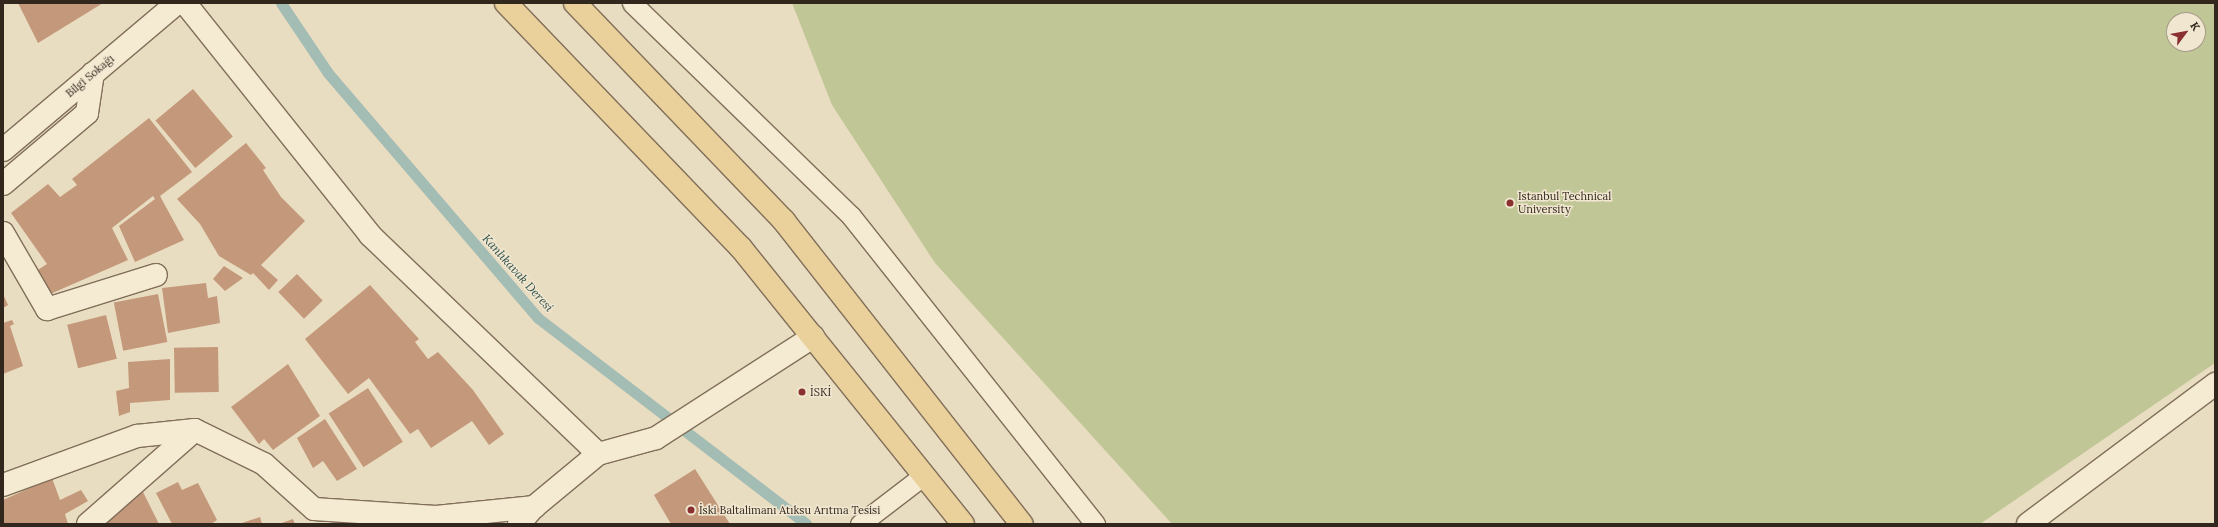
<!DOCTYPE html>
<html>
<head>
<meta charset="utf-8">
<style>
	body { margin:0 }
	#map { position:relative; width:2218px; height:527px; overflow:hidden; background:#e9ddc1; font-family:Lora,serif }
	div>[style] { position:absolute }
	.green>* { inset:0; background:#c0c696 }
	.stream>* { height:11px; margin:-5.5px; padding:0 5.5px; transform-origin:5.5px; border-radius:5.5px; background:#a3bcb4 }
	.building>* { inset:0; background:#c4987a; transform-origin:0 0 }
	.roads { filter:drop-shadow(1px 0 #816f5a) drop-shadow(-1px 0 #816f5a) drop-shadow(0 1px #816f5a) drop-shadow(0 -1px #816f5a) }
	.service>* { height:19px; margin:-9.5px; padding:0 9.5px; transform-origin:9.5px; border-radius:9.5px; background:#f5ebd3 }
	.minor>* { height:22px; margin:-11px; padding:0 11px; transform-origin:11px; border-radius:11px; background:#f5ebd3 }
	.tertiary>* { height:22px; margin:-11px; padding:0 11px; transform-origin:11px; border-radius:11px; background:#f5ebd3 }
	.primary>* { height:22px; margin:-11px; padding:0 11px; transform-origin:11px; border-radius:11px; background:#ead19b }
	.dots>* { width:11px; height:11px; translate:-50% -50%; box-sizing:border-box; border:2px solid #f1e7d0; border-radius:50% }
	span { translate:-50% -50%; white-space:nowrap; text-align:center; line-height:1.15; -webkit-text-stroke:3px #f1e7d0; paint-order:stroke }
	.street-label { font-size:11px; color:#32271d }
	.poi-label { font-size:11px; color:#32271d }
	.left { translate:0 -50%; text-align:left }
	.water-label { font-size:12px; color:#2e504e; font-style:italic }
	.frame { position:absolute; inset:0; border:4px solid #32271d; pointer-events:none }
	.north { position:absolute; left:2166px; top:12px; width:40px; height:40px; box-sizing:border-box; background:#f1e7d0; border:1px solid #a59a88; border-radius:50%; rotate:58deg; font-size:11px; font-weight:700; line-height:16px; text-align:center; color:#32271d }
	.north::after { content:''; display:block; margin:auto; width:14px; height:18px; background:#8a3031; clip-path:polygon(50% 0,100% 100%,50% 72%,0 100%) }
</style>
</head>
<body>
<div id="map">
	<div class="green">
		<i style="clip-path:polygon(evenodd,792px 3px,2215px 3px,2215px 363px,1980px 524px,1172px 524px,935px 263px,832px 105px,792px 3px,2174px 20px,2198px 20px,2198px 44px,2174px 44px,2174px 20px)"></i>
	</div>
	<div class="stream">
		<i style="left:281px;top:3px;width:84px;rotate:56.1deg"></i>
		<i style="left:328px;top:73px;width:323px;rotate:49.4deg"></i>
		<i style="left:538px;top:318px;width:338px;rotate:37.5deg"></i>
	</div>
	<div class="building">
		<i style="clip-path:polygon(18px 3px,103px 3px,38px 43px)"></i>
		<i style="left:193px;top:89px;width:62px;height:49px;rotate:50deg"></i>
		<i style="clip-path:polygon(149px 118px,192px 172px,160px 196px,184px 240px,135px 262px,119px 226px,155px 199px,153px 196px,112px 228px,128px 260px,48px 295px,33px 273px,47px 264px,11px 213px,48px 184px,60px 197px,77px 185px,72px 179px)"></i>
		<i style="clip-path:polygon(246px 143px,266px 168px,263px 170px,281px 197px,305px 221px,261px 265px,278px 280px,269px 290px,253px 273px,251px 275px,219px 256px,200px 224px,177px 199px)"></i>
		<i style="clip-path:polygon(224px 266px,243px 278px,225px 291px,213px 279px)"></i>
		<i style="left:297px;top:274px;width:37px;height:26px;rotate:46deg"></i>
		<i style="clip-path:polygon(206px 283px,208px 298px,217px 296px,220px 323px,168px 333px,162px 288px)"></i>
		<i style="clip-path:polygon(370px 285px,419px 339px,415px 342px,428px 359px,438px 352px,473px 390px,504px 434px,489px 445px,472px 421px,431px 448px,418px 429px,410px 434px,369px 378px,348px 394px,305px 339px)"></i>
		<i style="clip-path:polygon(3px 294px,8px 305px,3px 308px)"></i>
		<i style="left:158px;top:294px;width:49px;height:45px;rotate:79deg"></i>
		<i style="left:106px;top:315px;width:45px;height:40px;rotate:76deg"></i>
		<i style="clip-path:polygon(12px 320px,14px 324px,10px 326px,23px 366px,3px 374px,3px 323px)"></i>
		<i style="left:218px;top:347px;width:45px;height:44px;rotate:89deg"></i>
		<i style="clip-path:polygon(170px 359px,170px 400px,130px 403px,130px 412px,119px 416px,116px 391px,129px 388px,128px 362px)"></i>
		<i style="clip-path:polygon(288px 364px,320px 416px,273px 450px,264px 439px,259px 444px,231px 407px)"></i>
		<i style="left:368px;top:388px;width:64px;height:47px;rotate:57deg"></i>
		<i style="clip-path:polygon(325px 419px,357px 469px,337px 481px,323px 461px,313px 468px,297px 438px)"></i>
		<i style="clip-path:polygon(695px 469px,730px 524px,671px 524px,654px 495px)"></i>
		<i style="clip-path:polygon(52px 478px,60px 500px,81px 490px,88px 501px,65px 514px,68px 524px,3px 524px,3px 500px)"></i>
		<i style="clip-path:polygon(178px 482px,182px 490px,198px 483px,217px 520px,211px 524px,172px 524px,156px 493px)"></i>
		<i style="clip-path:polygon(139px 484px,159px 524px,104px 524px)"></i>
		<i style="clip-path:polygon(260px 517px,262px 524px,242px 524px,242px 523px)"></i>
		<i style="clip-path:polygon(293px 519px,295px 524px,279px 524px)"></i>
	</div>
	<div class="roads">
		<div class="service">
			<i style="left:632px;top:3px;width:305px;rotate:44.2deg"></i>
			<i style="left:851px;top:216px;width:393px;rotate:51.6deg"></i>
			<i style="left:860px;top:524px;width:81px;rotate:-37.4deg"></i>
		</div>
		<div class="minor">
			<i style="left:185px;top:3px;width:297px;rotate:51.4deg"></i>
			<i style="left:370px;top:235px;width:316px;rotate:43.8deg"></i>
			<i style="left:3px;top:184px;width:110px;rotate:-40.2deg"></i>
			<i style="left:87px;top:113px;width:40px;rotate:-81.5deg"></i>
			<i style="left:3px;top:233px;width:88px;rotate:59.9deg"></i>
			<i style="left:47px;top:309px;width:114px;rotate:-17.3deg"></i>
			<i style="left:3px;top:485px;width:143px;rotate:-20.1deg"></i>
			<i style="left:137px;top:436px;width:58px;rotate:-5.9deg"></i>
			<i style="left:195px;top:430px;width:77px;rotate:26.2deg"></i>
			<i style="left:264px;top:464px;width:67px;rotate:42deg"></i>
			<i style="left:314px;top:509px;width:122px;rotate:3.8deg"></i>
			<i style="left:436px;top:517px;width:99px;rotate:-5.8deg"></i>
			<i style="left:88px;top:524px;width:142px;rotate:-41.3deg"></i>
			<i style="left:519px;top:524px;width:23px;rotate:-49deg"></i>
			<i style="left:534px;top:507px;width:83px;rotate:-39.6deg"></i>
			<i style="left:598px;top:454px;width:60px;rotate:-15.4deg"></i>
			<i style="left:656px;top:438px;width:187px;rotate:-32.8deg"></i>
			<i style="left:2028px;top:524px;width:234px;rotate:-36.8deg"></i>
		</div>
		<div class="tertiary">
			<i style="left:3px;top:150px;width:228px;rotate:-40.2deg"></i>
		</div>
		<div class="primary">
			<i style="left:506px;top:3px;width:339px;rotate:46.2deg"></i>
			<i style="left:741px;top:248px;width:354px;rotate:51.2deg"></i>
			<i style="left:575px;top:3px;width:302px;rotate:46.2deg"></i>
			<i style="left:784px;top:221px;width:385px;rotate:51.9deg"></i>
		</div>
	</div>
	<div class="dots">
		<i style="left:1510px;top:203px;background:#8a3031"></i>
		<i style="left:802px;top:392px;background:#8a3031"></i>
		<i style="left:691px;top:510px;background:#8a3031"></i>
	</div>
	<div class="street-label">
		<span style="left:90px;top:76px;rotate:-40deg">Bilgi Sokağı</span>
	</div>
	<div class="poi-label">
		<span class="left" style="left:1518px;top:203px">Istanbul Technical<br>University</span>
		<span class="left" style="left:810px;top:392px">İSKİ</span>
		<span class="left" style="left:699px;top:510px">İski Baltalimanı Atıksu Arıtma Tesisi</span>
	</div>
	<div class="water-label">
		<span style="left:518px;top:273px;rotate:48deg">Kanlıkavak Deresi</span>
	</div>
	<div class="frame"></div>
	<div class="north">K</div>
</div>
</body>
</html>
